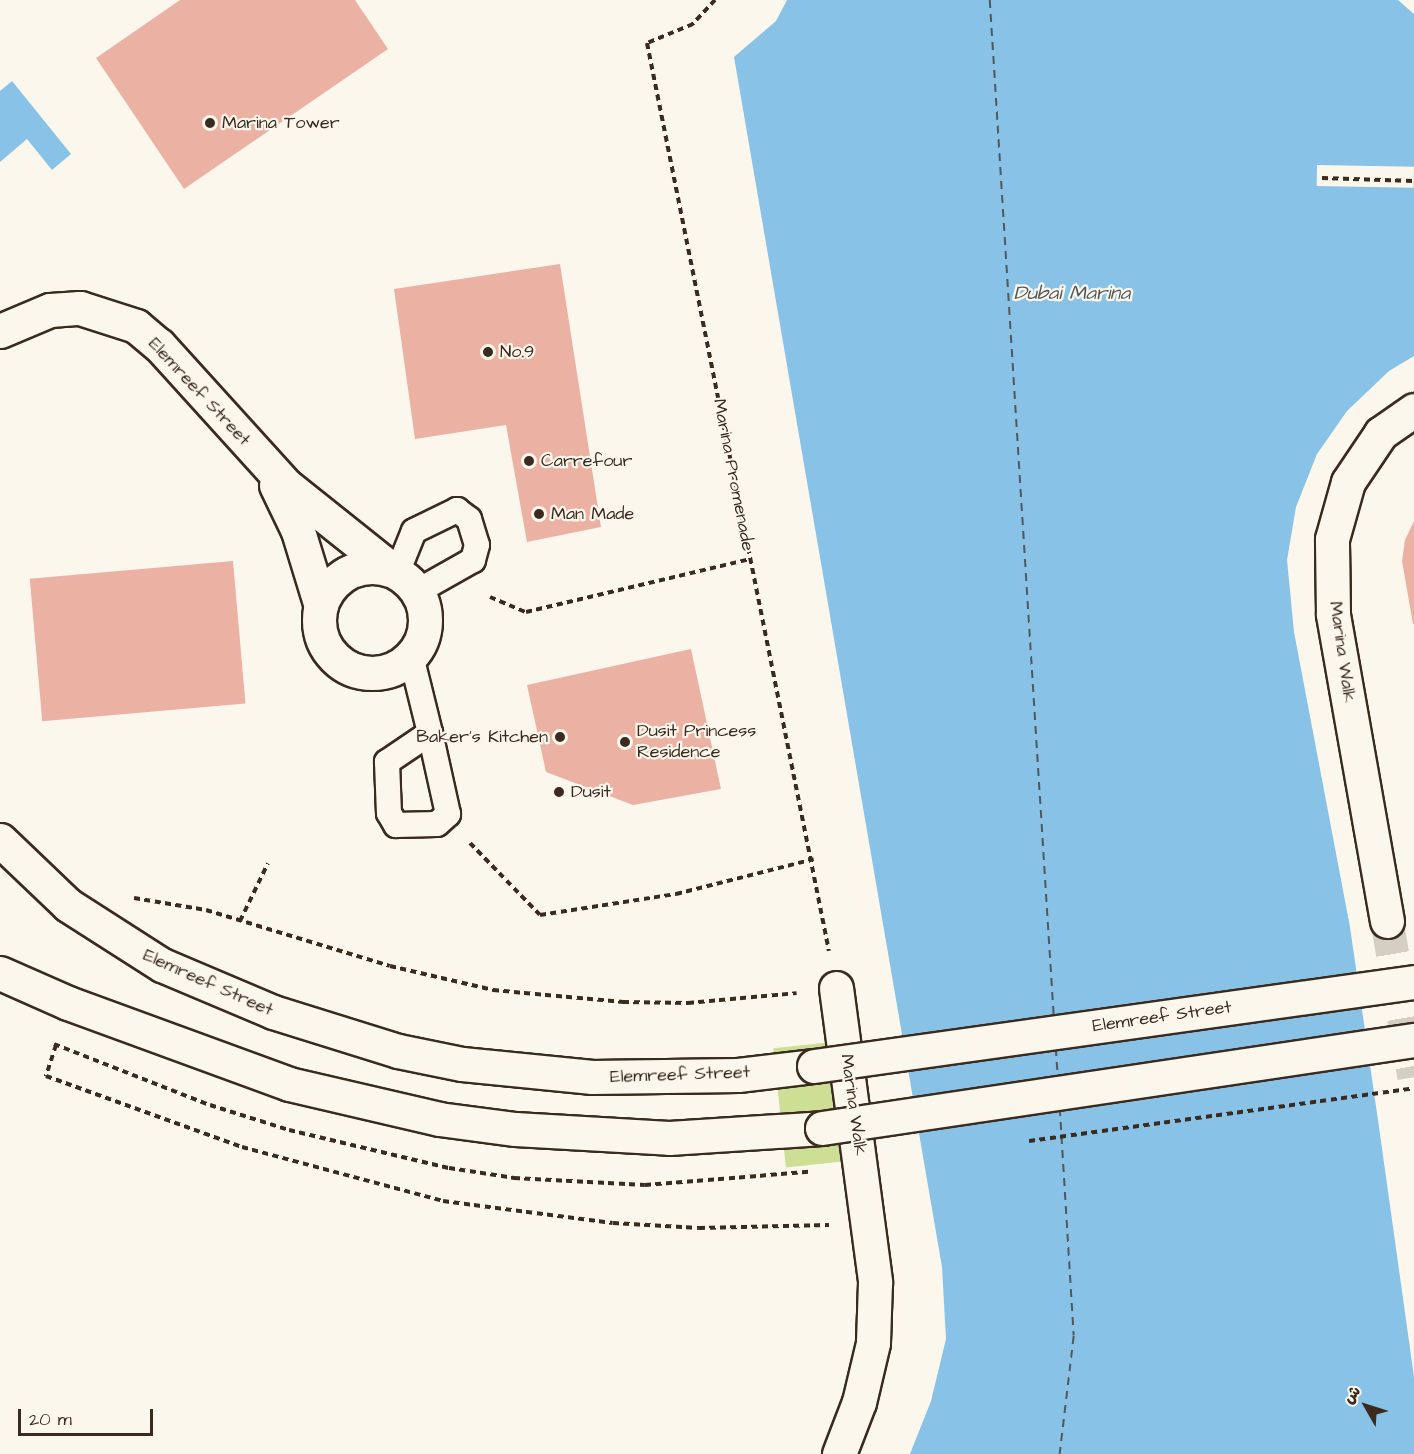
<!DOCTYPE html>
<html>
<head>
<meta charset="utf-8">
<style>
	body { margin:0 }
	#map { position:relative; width:1414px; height:1454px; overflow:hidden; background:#fbf7ec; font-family:"Architects Daughter","Playpen Sans Arabic",sans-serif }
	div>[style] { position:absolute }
	.green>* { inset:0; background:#ccdf94; transform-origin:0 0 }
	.water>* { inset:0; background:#88c2e7 }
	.pier>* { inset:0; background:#fbf7ec; transform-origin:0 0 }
	.ferry>* { height:1.5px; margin-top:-0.75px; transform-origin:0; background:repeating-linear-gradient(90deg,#52585a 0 8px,transparent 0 14px) }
	.building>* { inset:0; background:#ebb2a4; transform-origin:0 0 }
	.pedestrian-tunnel>* { height:33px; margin-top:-16.5px; transform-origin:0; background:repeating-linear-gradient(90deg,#d5cec3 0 33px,transparent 0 49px) }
	.path>* { height:4px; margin-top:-2px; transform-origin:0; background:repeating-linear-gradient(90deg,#3b2a1e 0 6px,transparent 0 10.5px) }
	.roads { filter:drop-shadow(2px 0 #3b2a1e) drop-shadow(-2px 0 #3b2a1e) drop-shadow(0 2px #3b2a1e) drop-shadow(0 -2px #3b2a1e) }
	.service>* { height:24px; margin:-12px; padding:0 12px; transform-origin:12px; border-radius:12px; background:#fbf7ec }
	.pedestrian>* { height:33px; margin:-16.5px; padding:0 16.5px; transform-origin:16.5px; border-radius:16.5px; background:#fbf7ec }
	.minor>* { height:33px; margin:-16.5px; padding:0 16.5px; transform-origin:16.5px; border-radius:16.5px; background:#fbf7ec }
	.minor>.ring { margin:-16.5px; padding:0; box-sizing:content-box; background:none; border:33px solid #fbf7ec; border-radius:50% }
	.path-bridge>* { height:4px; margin-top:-2px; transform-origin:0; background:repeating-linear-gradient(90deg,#3b2a1e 0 6px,transparent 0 10.5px) }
	.bridges { filter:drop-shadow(2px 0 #3b2a1e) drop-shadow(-2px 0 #3b2a1e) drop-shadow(0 2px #3b2a1e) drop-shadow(0 -2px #3b2a1e) }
	.minor-bridge>* { height:33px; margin:-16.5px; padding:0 16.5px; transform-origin:16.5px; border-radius:16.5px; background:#fbf7ec }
	.dots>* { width:16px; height:16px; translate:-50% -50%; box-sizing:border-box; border:3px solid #fbf7ec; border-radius:50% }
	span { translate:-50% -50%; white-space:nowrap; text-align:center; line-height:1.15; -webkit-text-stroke:4.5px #fbf7ec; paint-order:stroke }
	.poi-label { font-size:18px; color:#3b2a1e }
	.left { translate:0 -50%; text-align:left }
	.right { translate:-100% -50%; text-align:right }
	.street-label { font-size:18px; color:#3b2a1e }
	.water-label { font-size:20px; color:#52585a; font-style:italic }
	.north { position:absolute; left:1336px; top:1376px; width:60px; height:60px; -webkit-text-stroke:4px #fbf7ec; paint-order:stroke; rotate:309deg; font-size:16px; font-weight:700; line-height:24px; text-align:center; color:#3b2a1e }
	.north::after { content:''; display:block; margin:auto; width:21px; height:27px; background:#3b2a1e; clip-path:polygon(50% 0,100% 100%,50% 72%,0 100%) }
	.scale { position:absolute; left:18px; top:1409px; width:135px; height:27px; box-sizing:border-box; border:3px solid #3b2a1e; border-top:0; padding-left:8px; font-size:18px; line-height:21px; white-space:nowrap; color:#3b2a1e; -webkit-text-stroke:4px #fbf7ec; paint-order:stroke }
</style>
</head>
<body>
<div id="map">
	<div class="green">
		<i style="left:842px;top:1041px;width:120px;height:69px;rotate:84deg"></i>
	</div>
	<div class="water">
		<i style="clip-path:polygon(787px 0,1398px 0,1414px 14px,1414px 356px,1389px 371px,1347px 411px,1317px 454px,1296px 507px,1287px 560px,1294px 632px,1350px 927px,1380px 1134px,1414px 1377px,1414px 1454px,910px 1454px,931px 1401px,946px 1339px,942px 1267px,734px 57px,776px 21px)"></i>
		<i style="clip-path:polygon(12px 81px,71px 154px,52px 170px,27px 139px,0 162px,0 91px)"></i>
	</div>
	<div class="pier">
		<i style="left:1317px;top:165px;width:97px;height:21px;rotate:1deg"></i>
	</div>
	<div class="ferry">
		<i style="left:990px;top:0;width:1019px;rotate:86.4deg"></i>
		<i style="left:1056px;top:1048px;width:28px;rotate:86deg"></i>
		<i style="left:1060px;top:1108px;width:228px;rotate:86.5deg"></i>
		<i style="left:1074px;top:1336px;width:119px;rotate:96.8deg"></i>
	</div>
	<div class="building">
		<i style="clip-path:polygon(180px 0,355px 0,388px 49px,184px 189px,96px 58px)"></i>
		<i style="clip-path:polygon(560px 264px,601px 527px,527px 542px,506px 425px,415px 439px,394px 289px)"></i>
		<i style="clip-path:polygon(1414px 521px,1414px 624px,1413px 624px,1402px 561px,1405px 540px)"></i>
		<i style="left:233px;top:561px;width:143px;height:204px;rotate:85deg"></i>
		<i style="clip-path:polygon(691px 649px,721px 789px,633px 805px,546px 772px,527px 685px)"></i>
	</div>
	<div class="pedestrian-tunnel">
		<i style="left:1387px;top:921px;width:158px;rotate:80.2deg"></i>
	</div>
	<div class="path">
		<i style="left:715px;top:0;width:33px;rotate:133deg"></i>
		<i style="left:693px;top:24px;width:50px;rotate:157.6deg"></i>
		<i style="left:647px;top:43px;width:926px;rotate:78.67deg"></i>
		<i style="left:1322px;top:178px;width:92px;rotate:1.9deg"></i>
		<i style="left:490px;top:597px;width:39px;rotate:23deg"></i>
		<i style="left:526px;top:612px;width:230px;rotate:-13.3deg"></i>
		<i style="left:470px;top:843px;width:100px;rotate:45.8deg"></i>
		<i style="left:540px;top:915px;width:138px;rotate:-8.8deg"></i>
		<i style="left:676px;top:894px;width:142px;rotate:-14.2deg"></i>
		<i style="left:134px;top:898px;width:73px;rotate:9.5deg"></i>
		<i style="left:206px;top:910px;width:192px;rotate:16.9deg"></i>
		<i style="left:390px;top:966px;width:106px;rotate:13.1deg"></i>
		<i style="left:493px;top:990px;width:131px;rotate:5.3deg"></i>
		<i style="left:623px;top:1002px;width:65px;rotate:0.9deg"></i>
		<i style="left:688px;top:1003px;width:109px;rotate:-5.2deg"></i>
		<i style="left:240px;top:921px;width:64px;rotate:-64.2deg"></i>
		<i style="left:54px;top:1044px;width:168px;rotate:21.4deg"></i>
		<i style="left:210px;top:1105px;width:83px;rotate:17.6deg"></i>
		<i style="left:289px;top:1130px;width:164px;rotate:13.4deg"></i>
		<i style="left:449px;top:1168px;width:66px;rotate:8.7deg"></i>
		<i style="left:514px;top:1178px;width:131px;rotate:3.1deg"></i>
		<i style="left:645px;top:1185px;width:164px;rotate:-4.6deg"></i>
		<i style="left:56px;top:1045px;width:33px;rotate:108deg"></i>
		<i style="left:46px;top:1076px;width:208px;rotate:19.9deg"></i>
		<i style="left:242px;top:1147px;width:208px;rotate:15deg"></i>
		<i style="left:443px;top:1201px;width:171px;rotate:7.4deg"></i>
		<i style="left:613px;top:1223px;width:86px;rotate:3.3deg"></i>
		<i style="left:699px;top:1228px;width:130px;rotate:-1.3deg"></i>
	</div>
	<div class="roads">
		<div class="service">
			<i style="left:397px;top:573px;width:45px;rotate:-68deg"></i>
			<i style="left:414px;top:531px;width:48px;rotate:-26deg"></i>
			<i style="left:457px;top:510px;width:15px;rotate:37deg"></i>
			<i style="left:469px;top:519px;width:27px;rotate:73deg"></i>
			<i style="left:477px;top:545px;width:16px;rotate:105deg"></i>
			<i style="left:473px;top:560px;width:63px;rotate:150.6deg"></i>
			<i style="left:411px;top:656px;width:79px;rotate:76.1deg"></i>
			<i style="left:430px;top:733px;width:52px;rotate:146deg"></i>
			<i style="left:387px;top:762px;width:51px;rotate:87.8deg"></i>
			<i style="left:389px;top:813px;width:14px;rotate:60deg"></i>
			<i style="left:396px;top:825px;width:41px;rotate:-1.4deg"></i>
			<i style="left:437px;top:824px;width:15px;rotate:-42deg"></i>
			<i style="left:448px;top:814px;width:83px;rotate:-102.5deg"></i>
		</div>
		<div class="pedestrian">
			<i style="left:1387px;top:921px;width:312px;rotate:-100deg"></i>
			<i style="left:1333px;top:614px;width:75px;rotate:-90.8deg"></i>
			<i style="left:1332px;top:539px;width:59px;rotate:-74.3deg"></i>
			<i style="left:1348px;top:482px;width:59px;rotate:-56deg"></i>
			<i style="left:1381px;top:433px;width:40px;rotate:-34.9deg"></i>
			<i style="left:836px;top:988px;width:297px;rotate:82.4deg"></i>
			<i style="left:875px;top:1282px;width:61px;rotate:91.9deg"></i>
			<i style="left:873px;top:1343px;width:61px;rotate:103.3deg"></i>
			<i style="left:859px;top:1402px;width:56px;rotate:111deg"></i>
		</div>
		<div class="minor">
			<i style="left:0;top:331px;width:54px;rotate:-22.8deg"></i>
			<i style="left:50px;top:310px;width:30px;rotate:-4deg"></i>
			<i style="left:80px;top:308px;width:59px;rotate:17.8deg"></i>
			<i style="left:136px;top:326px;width:30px;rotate:40deg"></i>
			<i style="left:159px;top:345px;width:190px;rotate:47.8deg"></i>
			<i style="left:287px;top:486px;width:133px;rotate:38.6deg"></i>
			<i style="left:276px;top:485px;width:51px;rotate:64.4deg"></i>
			<i style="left:298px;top:531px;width:78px;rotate:73deg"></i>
			<i class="ring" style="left:319px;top:567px;width:73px;height:73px"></i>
			<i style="left:0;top:840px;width:94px;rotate:43.7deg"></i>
			<i style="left:68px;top:905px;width:112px;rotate:32.6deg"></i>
			<i style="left:162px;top:965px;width:121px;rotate:22.9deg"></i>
			<i style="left:273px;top:1012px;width:131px;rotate:17.3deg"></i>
			<i style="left:398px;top:1051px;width:65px;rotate:11.5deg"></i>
			<i style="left:462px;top:1064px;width:131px;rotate:5.7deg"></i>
			<i style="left:592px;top:1077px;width:146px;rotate:-0.8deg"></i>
			<i style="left:738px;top:1075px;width:77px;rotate:-6.8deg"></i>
			<i style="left:0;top:973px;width:74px;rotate:23.8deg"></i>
			<i style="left:68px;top:1003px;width:235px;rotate:20.1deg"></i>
			<i style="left:289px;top:1084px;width:154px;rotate:13.1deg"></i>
			<i style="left:439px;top:1119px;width:77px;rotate:7.5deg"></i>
			<i style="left:515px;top:1129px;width:154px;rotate:3.3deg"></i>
			<i style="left:669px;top:1138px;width:153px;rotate:-3.7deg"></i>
		</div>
	</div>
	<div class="path-bridge">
		<i style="left:1029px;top:1141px;width:389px;rotate:-7.8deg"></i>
	</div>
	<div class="bridges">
		<div class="minor-bridge">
			<i style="left:814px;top:1066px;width:606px;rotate:-7.97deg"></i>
			<i style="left:822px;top:1128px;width:599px;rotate:-8.46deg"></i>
		</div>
	</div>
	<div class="dots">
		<i style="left:210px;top:123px;background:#3b2a1e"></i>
		<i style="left:488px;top:352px;background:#3b2a1e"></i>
		<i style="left:529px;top:461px;background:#3b2a1e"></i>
		<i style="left:539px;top:514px;background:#3b2a1e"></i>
		<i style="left:560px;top:737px;background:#3b2a1e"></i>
		<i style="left:625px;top:742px;background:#3b2a1e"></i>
		<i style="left:559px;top:792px;background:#3b2a1e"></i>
	</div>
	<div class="poi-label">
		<span class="left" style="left:222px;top:123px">Marina Tower</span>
		<span class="left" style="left:500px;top:352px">No.9</span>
		<span class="left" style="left:541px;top:461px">Carrefour</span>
		<span class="left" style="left:551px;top:514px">Man Made</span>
		<span class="left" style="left:637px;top:742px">Dusit Princess<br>Residence</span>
		<span class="right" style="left:548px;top:737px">Baker's Kitchen</span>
		<span class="left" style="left:571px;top:792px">Dusit</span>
	</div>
	<div class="street-label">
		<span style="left:199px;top:392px;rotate:47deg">Elemreef Street</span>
		<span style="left:733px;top:475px;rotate:79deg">Marina Promenade</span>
		<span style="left:1342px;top:652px;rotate:82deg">Marina Walk</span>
		<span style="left:208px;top:983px;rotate:24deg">Elemreef Street</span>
		<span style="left:1162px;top:1017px;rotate:-8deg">Elemreef Street</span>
		<span style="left:680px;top:1075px;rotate:-2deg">Elemreef Street</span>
		<span style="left:853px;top:1105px;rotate:82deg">Marina Walk</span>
	</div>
	<div class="water-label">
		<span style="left:1072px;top:293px">Dubai Marina</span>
	</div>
	<div class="north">ش</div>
	<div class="scale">20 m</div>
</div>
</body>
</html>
